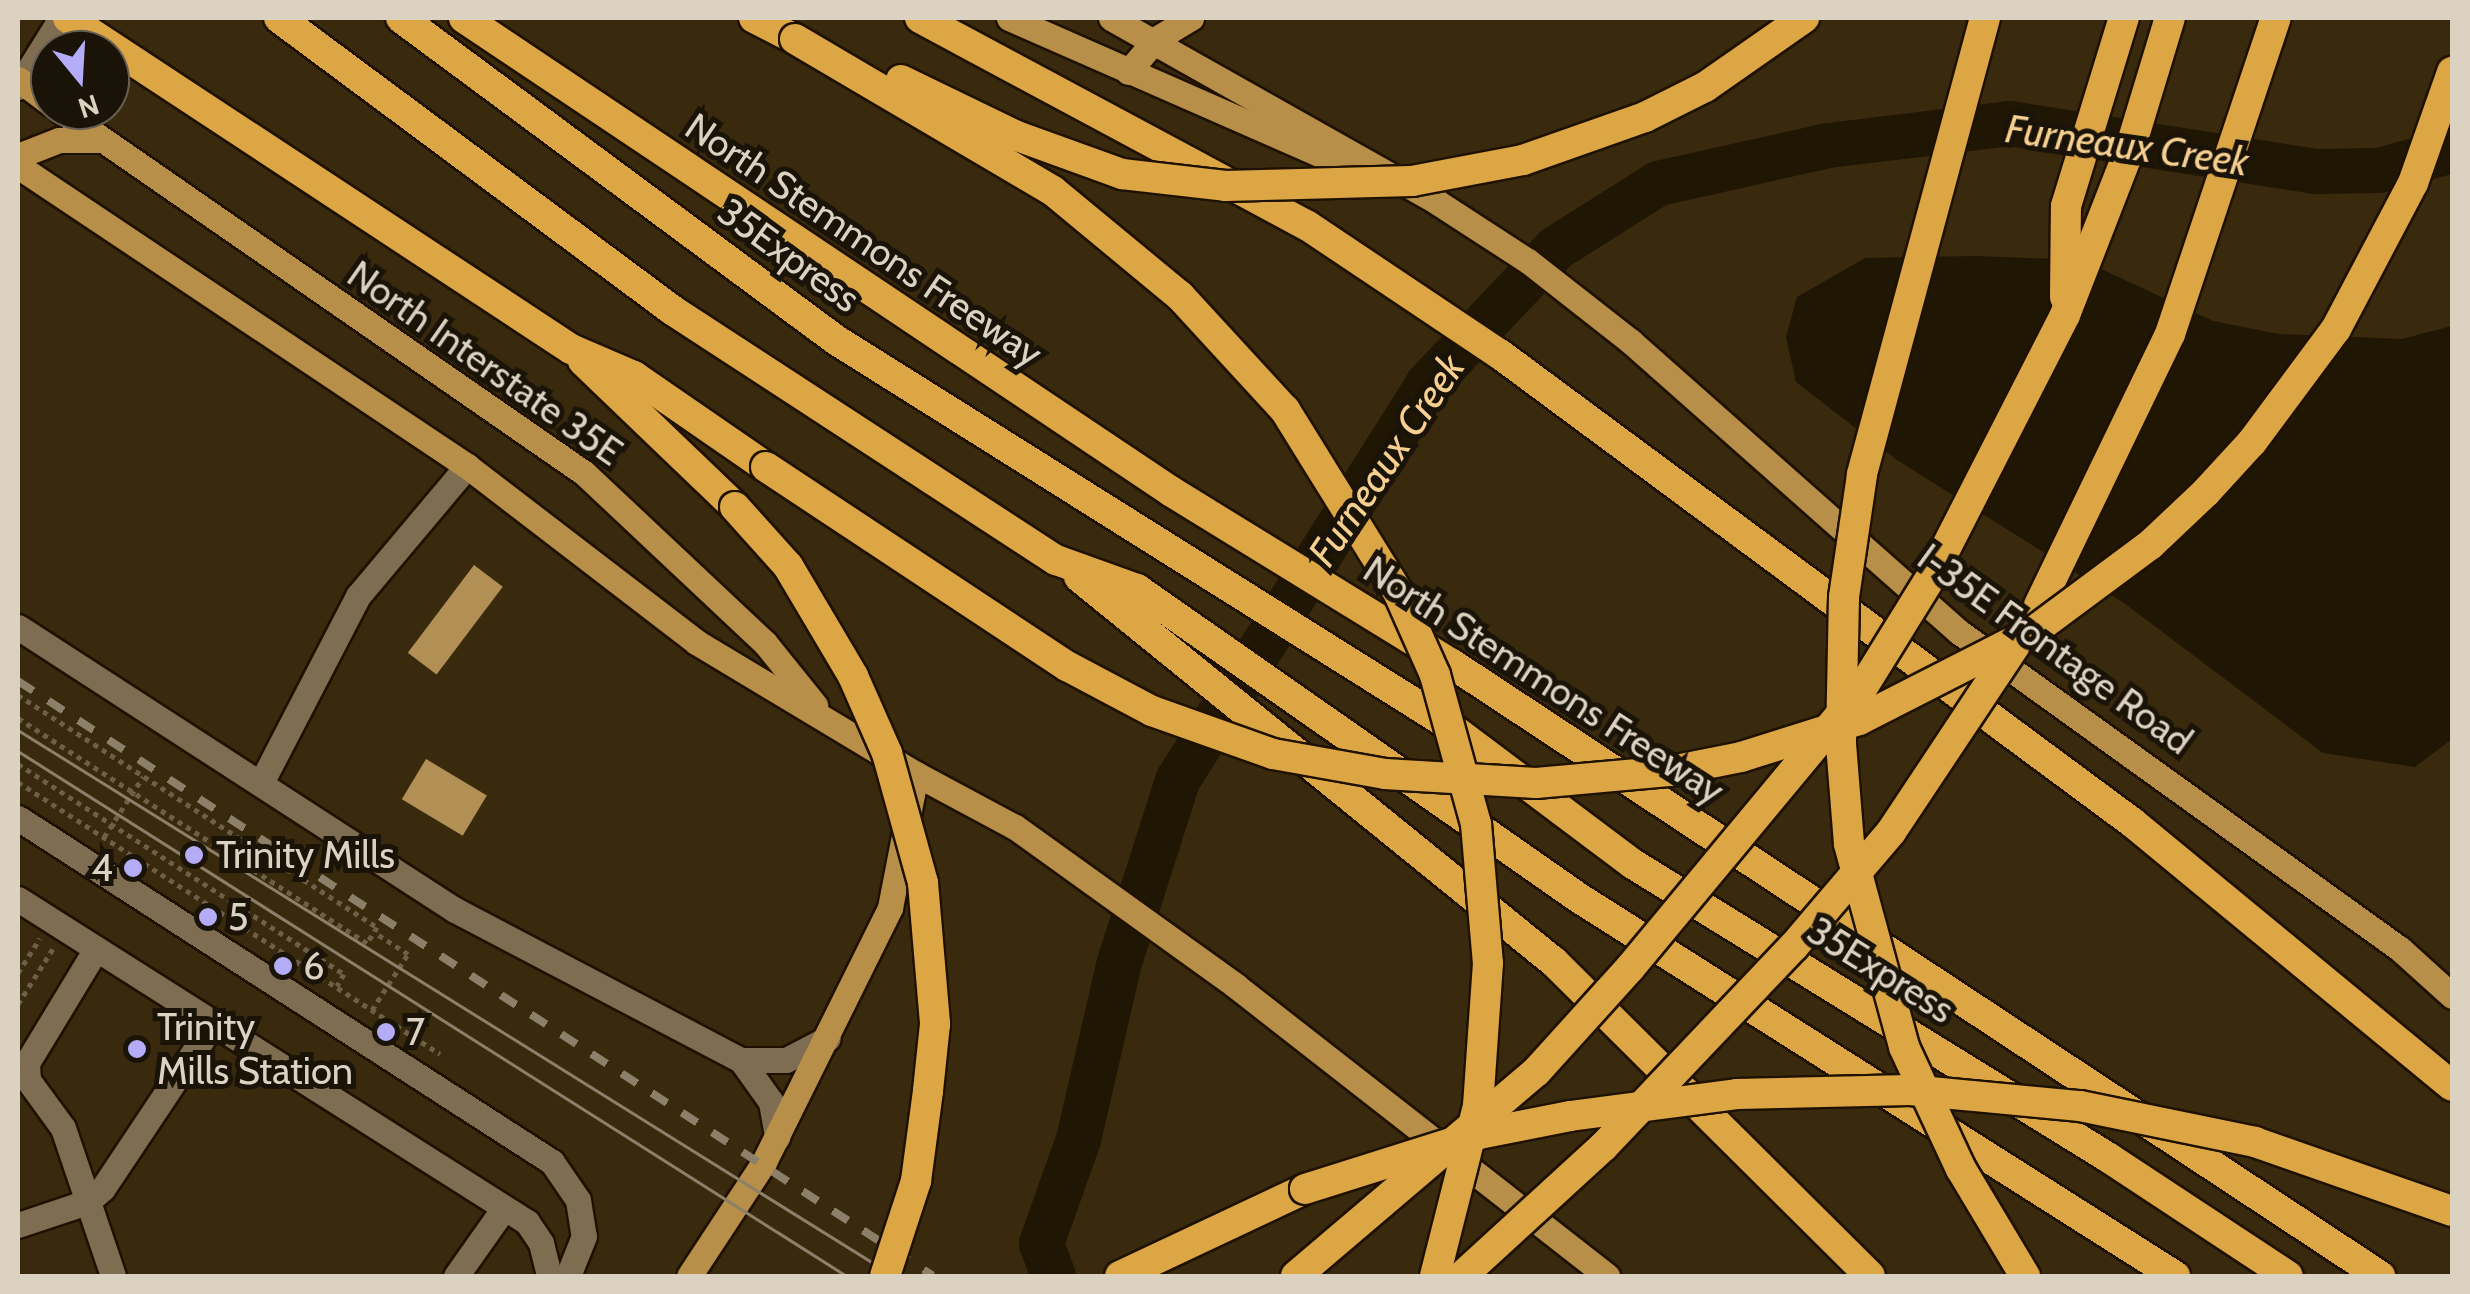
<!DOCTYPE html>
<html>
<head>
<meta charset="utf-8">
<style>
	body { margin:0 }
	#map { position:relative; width:2470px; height:1294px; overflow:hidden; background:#39290d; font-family:Cabin,sans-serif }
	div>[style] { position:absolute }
	.water>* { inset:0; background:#201604 }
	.river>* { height:45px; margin:-22.5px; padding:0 22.5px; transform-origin:22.5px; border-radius:22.5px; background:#201604 }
	.building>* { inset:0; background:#b28f55; transform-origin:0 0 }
	.path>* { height:5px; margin-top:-2.5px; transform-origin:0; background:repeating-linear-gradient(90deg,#6e6048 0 5px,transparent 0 10px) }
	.roads { filter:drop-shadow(2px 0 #1f1100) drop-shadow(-2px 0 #1f1100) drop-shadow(0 2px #1f1100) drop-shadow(0 -2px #1f1100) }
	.minor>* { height:25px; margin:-12.5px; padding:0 12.5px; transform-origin:12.5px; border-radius:12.5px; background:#7f6d51 }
	.major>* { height:25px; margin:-12.5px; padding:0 12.5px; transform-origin:12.5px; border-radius:12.5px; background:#b78f49 }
	.highway>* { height:30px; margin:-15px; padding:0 15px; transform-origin:15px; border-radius:15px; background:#dda644 }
	.tram>* { height:2.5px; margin:-1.25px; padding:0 1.25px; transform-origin:1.25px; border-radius:1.25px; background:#8d806a }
	.rail>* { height:8px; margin-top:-4px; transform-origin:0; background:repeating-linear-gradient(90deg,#8d806a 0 18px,transparent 0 36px) }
	.bridges { filter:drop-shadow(2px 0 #1f1100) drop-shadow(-2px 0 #1f1100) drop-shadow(0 2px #1f1100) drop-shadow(0 -2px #1f1100) }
	.highway-bridge>* { height:30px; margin:-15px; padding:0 15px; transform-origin:15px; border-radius:15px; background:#dda644 }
	.dots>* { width:28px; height:28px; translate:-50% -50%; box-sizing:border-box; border:5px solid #1a1308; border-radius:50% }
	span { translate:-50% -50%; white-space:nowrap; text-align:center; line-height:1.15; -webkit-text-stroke:10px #1a1308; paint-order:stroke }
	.street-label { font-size:38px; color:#dcd2c2 }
	.poi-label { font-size:38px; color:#dcd2c2 }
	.left { translate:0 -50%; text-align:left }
	.right { translate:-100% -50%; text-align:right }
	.water-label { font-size:40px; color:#f7cf8f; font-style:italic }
	.frame { position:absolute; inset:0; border:20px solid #dcd2c2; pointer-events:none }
	.north { position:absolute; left:30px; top:30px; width:100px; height:100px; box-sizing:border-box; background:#1a1308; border:2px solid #685f52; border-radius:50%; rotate:162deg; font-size:28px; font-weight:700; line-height:40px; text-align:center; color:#dcd2c2 }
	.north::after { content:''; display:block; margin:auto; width:35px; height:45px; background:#b5acf8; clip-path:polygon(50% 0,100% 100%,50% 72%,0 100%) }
</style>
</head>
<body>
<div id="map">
	<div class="water">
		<i style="clip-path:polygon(1977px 256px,2082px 260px,2213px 321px,2278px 334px,2402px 339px,2452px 326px,2452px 739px,2415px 767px,2323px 753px,2124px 603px,1897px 460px,1796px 382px,1786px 337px,1797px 297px,1865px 258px)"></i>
	</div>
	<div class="river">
		<i style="left:1053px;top:1276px;width:35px;rotate:-110deg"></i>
		<i style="left:1041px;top:1243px;width:110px;rotate:-70.4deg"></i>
		<i style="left:1078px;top:1139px;width:182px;rotate:-77deg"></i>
		<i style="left:1119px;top:962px;width:191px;rotate:-72.3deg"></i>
		<i style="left:1177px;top:780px;width:468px;rotate:-57.7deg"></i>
		<i style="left:1427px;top:384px;width:187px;rotate:-46.7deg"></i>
		<i style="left:1555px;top:248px;width:122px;rotate:-32.3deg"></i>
		<i style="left:1658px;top:183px;width:174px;rotate:-12.6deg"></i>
		<i style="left:1828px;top:145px;width:182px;rotate:-6.9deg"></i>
		<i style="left:2009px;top:123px;width:310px;rotate:8.9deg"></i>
		<i style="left:2315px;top:171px;width:63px;rotate:-0.9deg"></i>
		<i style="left:2378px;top:170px;width:77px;rotate:-15.1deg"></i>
	</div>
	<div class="building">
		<i style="left:474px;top:565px;width:36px;height:110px;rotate:37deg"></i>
		<i style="left:426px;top:759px;width:71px;height:47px;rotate:31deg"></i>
	</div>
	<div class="path">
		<i style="left:18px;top:695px;width:427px;rotate:32.9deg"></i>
		<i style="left:377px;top:927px;width:19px;rotate:122deg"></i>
		<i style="left:367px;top:943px;width:415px;rotate:-147.2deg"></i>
		<i style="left:18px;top:764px;width:388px;rotate:32.8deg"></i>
		<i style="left:344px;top:974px;width:14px;rotate:120deg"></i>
		<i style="left:18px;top:782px;width:502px;rotate:32.8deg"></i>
		<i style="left:104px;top:837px;width:72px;rotate:-57deg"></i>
		<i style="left:18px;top:973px;width:41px;rotate:-57.8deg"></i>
		<i style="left:18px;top:1004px;width:67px;rotate:-57.7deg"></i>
		<i style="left:372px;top:1010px;width:67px;rotate:-57.3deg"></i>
		<i style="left:408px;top:954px;width:40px;rotate:-147.1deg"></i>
	</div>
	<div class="roads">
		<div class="minor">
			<i style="left:18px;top:87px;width:81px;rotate:-58.1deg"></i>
			<i style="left:18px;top:627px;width:521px;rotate:32.93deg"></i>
			<i style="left:455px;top:910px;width:323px;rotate:27.7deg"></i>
			<i style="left:741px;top:1060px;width:52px;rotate:54.5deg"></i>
			<i style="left:771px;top:1102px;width:36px;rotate:80deg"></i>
			<i style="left:261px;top:783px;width:211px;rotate:-62.6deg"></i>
			<i style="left:358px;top:596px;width:170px;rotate:-50deg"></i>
			<i style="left:18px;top:818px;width:635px;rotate:32.79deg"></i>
			<i style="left:552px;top:1162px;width:46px;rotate:55.6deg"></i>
			<i style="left:578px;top:1200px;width:36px;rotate:81deg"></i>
			<i style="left:584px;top:1236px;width:43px;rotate:111.8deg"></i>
			<i style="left:18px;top:899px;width:603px;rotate:32.4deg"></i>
			<i style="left:527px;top:1222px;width:25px;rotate:56deg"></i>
			<i style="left:541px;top:1243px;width:34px;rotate:76deg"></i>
			<i style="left:96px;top:949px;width:133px;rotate:121.2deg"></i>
			<i style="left:27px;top:1063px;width:17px;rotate:87deg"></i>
			<i style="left:28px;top:1080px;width:59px;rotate:53.9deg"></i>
			<i style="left:63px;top:1128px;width:156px;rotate:71.3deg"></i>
			<i style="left:741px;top:1060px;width:45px"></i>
			<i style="left:786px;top:1060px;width:47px;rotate:-27.6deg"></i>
			<i style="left:18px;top:1225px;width:73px;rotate:-18.4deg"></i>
			<i style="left:87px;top:1202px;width:21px;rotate:-41deg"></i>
			<i style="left:103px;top:1188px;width:198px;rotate:-56.3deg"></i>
			<i style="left:456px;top:1276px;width:83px;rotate:-54.8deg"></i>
		</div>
		<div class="major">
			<i style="left:1009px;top:18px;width:391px;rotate:23.7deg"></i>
			<i style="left:1111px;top:18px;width:374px;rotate:29.4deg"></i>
			<i style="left:1437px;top:202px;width:108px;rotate:33deg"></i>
			<i style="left:1528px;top:261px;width:130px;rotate:38.1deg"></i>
			<i style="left:1630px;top:341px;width:439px;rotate:41.5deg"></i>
			<i style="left:1959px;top:632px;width:543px;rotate:35.71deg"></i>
			<i style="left:2400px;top:949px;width:70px;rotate:42.1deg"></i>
			<i style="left:1128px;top:72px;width:43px;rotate:-49.7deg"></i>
			<i style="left:1156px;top:39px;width:41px;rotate:-31deg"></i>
			<i style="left:18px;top:79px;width:40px;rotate:37deg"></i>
			<i style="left:60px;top:110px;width:637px;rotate:34.71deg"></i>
			<i style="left:584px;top:473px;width:248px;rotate:43.2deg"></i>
			<i style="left:765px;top:643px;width:80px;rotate:51.1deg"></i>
			<i style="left:18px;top:156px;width:44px;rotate:-21.3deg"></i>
			<i style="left:59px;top:140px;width:43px"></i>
			<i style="left:18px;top:166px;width:540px;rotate:33.75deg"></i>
			<i style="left:467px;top:466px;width:289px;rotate:37.5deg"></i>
			<i style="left:696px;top:642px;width:257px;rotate:31deg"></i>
			<i style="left:916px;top:774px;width:136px;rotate:101deg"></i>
			<i style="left:890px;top:908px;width:284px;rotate:116.4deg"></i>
			<i style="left:764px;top:1162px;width:136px;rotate:123.3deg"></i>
			<i style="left:916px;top:774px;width:112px;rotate:28.2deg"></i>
			<i style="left:1015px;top:827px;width:272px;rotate:35.7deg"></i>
			<i style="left:1236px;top:986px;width:471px;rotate:38deg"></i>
		</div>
		<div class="highway">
			<i style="left:68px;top:18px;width:602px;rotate:33.35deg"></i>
			<i style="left:571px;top:349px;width:69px;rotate:23.2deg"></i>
			<i style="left:634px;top:376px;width:160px;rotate:34.6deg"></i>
			<i style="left:279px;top:18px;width:490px;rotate:36.6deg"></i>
			<i style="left:672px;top:310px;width:458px;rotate:33.1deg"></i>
			<i style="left:1056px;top:560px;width:86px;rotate:19.7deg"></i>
			<i style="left:1137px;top:589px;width:539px;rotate:34.96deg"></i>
			<i style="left:1579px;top:898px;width:706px;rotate:32.38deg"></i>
			<i style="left:401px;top:18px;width:541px;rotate:36.51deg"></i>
			<i style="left:836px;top:340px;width:714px;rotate:32.13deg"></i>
			<i style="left:1441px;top:720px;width:240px;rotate:36.9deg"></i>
			<i style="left:1633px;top:864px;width:559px;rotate:31.7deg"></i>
			<i style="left:2109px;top:1158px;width:214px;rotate:33.4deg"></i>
			<i style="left:464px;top:18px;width:852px;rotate:33.8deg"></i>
			<i style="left:1172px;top:492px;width:329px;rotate:31.6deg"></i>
			<i style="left:1452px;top:664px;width:1112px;rotate:33.4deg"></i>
			<i style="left:754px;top:18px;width:46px;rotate:27.1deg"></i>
			<i style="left:920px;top:18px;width:440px;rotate:28.2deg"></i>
			<i style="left:1308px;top:226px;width:232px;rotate:33.8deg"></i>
			<i style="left:1501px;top:355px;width:786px;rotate:36.52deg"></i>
			<i style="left:2133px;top:823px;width:413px;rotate:39.5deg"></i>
			<i style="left:2065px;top:297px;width:91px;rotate:-89.4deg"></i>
			<i style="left:2066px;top:206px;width:197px;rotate:-72.9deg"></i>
			<i style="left:583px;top:361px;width:211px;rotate:43.8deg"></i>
			<i style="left:1079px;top:577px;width:611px;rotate:39.03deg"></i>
			<i style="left:1554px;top:962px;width:445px;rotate:44.8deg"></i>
			<i style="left:1931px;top:577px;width:294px;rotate:-62.9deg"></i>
			<i style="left:2065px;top:315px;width:181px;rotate:-68.7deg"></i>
			<i style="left:2131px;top:146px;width:134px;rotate:-73.1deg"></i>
			<i style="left:2039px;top:605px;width:301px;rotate:-64.2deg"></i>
			<i style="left:2170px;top:334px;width:333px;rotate:-71.5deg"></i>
			<i style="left:1120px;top:1276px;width:204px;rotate:-25.2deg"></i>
		</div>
	</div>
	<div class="tram">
		<i style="left:18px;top:730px;width:1032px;rotate:31.93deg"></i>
		<i style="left:18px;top:751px;width:981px;rotate:32.35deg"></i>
	</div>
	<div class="rail">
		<i style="left:18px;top:681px;width:1091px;rotate:33.03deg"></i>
	</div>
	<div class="bridges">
		<div class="highway-bridge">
			<i style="left:1985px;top:18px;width:473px;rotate:105.1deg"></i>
			<i style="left:1862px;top:475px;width:123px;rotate:98.4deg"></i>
			<i style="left:1844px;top:597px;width:147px;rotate:91.2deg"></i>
			<i style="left:1841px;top:744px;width:100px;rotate:85.4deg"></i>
			<i style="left:1849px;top:844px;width:210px;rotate:74.8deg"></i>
			<i style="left:1904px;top:1047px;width:135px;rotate:65deg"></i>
			<i style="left:1961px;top:1169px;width:125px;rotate:59.1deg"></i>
			<i style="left:795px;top:39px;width:299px;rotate:30.5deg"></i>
			<i style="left:1053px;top:191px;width:165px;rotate:39.6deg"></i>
			<i style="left:1180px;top:296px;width:155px;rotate:47.4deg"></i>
			<i style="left:1285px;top:410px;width:216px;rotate:58.2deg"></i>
			<i style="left:1399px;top:594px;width:89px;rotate:66deg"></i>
			<i style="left:1435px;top:675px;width:155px;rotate:74.6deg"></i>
			<i style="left:1476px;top:824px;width:140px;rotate:85.1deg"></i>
			<i style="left:1488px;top:963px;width:143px;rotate:94deg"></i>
			<i style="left:1478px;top:1106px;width:175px;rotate:104.2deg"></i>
			<i style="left:901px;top:80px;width:129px;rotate:25.8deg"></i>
			<i style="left:1017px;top:136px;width:112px;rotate:19.9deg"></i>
			<i style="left:1122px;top:174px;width:104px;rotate:6.6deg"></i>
			<i style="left:1225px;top:186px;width:187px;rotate:-1.5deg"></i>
			<i style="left:1412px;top:181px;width:113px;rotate:-10.7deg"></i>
			<i style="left:1523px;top:160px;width:129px;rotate:-19.4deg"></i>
			<i style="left:1645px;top:117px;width:67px;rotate:-26.6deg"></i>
			<i style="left:1705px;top:87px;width:121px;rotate:-34.9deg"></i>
			<i style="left:766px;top:467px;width:361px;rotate:33.5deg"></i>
			<i style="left:1067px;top:666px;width:96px;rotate:27.9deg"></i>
			<i style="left:1152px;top:711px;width:128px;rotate:19.6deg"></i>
			<i style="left:1273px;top:754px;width:114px;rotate:10.1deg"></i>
			<i style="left:1385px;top:774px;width:151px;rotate:3.4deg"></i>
			<i style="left:1536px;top:783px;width:136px;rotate:-5.1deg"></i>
			<i style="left:1671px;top:771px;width:71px;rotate:-11.3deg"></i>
			<i style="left:1741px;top:757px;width:124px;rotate:-17.4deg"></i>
			<i style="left:1859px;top:720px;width:196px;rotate:-27deg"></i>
			<i style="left:2034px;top:631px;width:144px;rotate:-36.6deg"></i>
			<i style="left:2150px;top:545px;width:77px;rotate:-43.4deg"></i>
			<i style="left:2206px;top:492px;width:68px;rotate:-47.4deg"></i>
			<i style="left:2252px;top:442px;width:141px;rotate:-53.4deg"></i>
			<i style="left:2336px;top:329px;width:165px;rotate:-62.2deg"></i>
			<i style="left:2413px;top:183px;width:118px;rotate:-70.6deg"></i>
			<i style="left:735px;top:507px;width:79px;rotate:48.1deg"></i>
			<i style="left:788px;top:566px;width:128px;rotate:59.4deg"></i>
			<i style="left:853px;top:676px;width:84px;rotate:66.2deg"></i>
			<i style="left:887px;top:753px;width:135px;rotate:74.5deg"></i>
			<i style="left:923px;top:883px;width:142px;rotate:85.1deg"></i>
			<i style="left:935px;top:1024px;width:67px;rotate:96deg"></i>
			<i style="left:928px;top:1091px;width:91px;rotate:97.6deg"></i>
			<i style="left:916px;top:1181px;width:100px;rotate:108.1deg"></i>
			<i style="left:1305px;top:1189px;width:182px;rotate:-17.5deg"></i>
			<i style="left:1479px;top:1134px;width:93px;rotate:-11.2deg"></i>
			<i style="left:1570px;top:1116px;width:168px;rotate:-7.5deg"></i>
			<i style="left:1737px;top:1094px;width:173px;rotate:-1.3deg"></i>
			<i style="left:1910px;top:1090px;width:171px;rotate:5.4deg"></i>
			<i style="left:2080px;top:1106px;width:179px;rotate:11.6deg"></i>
			<i style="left:2255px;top:1142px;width:209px;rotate:19.3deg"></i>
			<i style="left:1296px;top:1276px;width:315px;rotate:-40.4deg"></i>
			<i style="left:1536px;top:1072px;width:140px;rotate:-47.9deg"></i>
			<i style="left:1630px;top:968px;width:361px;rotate:-50.3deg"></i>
			<i style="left:1861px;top:690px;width:133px;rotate:-58.2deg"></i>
			<i style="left:1462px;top:1276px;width:191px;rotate:-42.5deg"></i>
			<i style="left:1603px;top:1147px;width:277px;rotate:-46.5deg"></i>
			<i style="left:1794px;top:946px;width:150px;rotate:-49.6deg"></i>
			<i style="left:1891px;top:832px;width:228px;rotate:-56.4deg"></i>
		</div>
	</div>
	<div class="dots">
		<i style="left:194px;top:855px;background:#b5acf8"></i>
		<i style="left:133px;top:868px;background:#b5acf8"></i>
		<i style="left:208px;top:917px;background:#b5acf8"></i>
		<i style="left:283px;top:966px;background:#b5acf8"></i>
		<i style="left:386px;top:1032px;background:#b5acf8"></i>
		<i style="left:137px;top:1049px;background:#b5acf8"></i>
	</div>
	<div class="street-label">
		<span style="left:864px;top:240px;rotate:34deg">North Stemmons Freeway</span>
		<span style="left:789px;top:255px;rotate:36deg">35Express</span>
		<span style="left:485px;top:363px;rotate:35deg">North Interstate 35E</span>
		<span style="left:2055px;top:649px;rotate:36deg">I-35E Frontage Road</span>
		<span style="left:1544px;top:680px;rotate:33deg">North Stemmons Freeway</span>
		<span style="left:1881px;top:970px;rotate:32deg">35Express</span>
	</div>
	<div class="poi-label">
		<span class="left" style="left:216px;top:855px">Trinity Mills</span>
		<span class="right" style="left:113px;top:868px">4</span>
		<span class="left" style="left:228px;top:917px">5</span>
		<span class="left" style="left:303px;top:966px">6</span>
		<span class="left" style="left:157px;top:1049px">Trinity<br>Mills Station</span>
		<span class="left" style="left:406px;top:1032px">7</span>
	</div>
	<div class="water-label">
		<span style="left:2127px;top:145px;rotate:8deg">Furneaux Creek</span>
		<span style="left:1386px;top:460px;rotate:-56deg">Furneaux Creek</span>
	</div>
	<div class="frame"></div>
	<div class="north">N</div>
</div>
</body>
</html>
